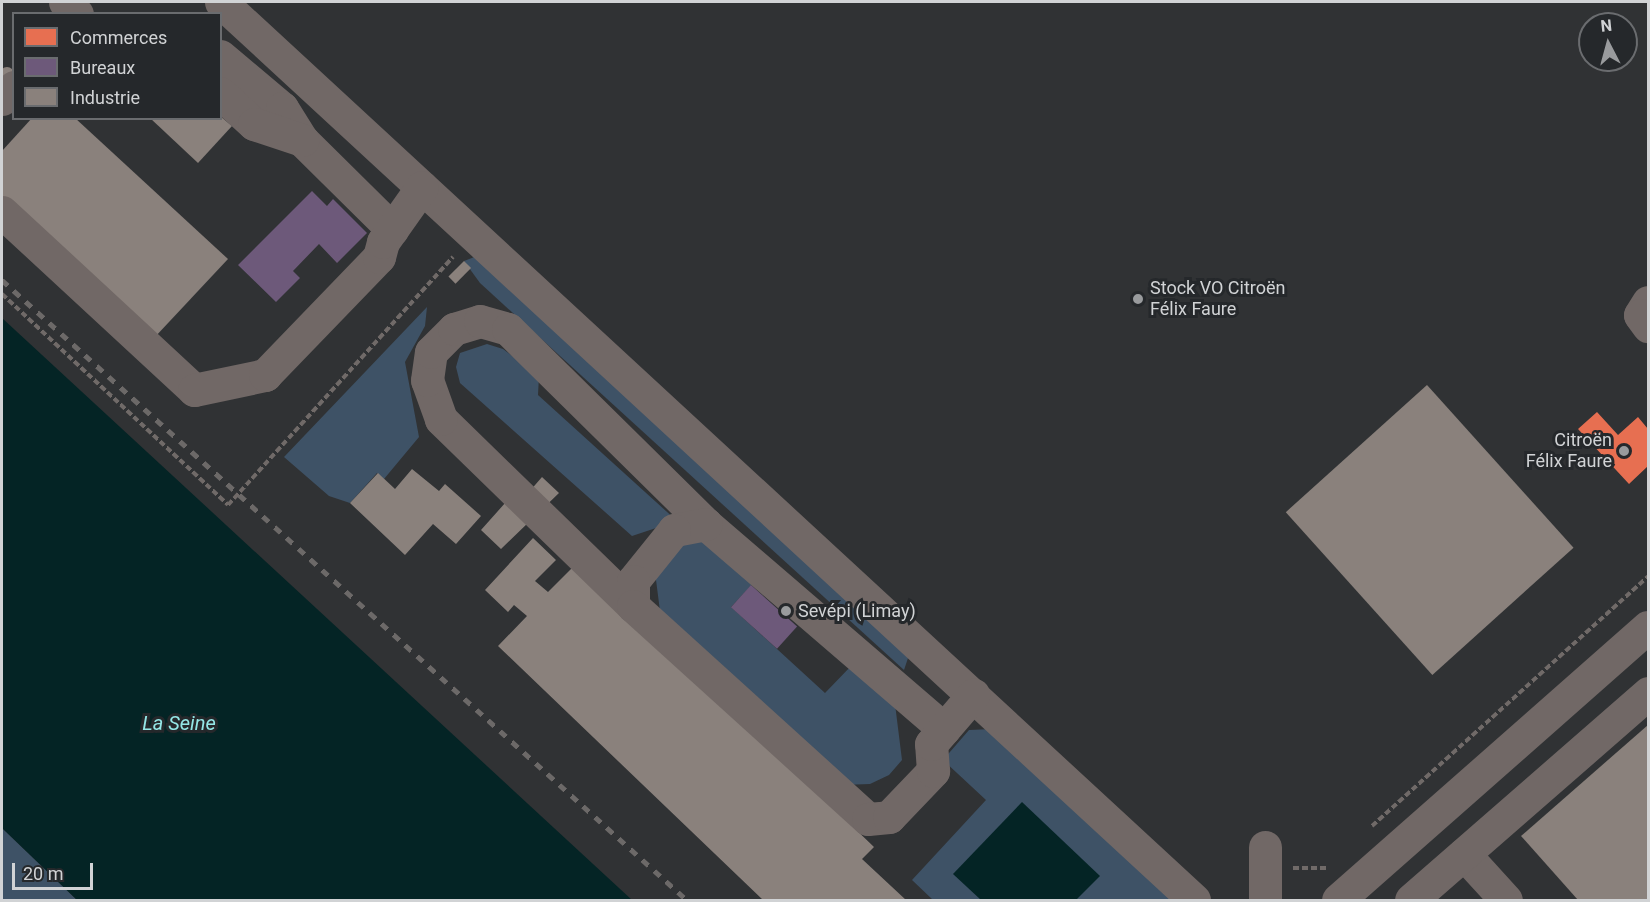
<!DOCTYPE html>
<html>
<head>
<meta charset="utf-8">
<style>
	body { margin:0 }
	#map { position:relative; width:1650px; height:902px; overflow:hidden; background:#303234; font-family:Roboto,sans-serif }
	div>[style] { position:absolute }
	.green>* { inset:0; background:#3e5266 }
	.water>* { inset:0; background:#042425 }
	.shops>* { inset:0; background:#e76f51 }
	.offices>* { inset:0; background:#6d597a; transform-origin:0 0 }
	.industry>* { inset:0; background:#8a817c; transform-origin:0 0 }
	.round { border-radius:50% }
	.path>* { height:4px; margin-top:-2px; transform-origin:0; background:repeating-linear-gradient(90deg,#706a68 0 6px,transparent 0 9px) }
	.minor>* { height:33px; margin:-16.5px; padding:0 16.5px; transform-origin:16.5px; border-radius:16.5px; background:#716866 }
	.rail>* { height:4.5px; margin-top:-2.25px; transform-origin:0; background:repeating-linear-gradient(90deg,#6c6968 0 8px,transparent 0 16px) }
	.dots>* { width:16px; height:16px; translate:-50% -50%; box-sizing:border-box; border:3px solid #25282b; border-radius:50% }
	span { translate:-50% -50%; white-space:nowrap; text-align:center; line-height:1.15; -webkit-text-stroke:6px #25282b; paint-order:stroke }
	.poi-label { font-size:18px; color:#d1d3d5 }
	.left { translate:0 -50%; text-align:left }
	.right { translate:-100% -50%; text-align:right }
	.water-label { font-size:20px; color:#94e6e6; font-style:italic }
	.frame { position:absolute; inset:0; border:3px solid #d1d3d5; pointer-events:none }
	.legend { position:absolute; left:12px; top:12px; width:210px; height:108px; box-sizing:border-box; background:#25282b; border:2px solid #6a6c6f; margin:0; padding:8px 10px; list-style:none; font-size:18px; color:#d1d3d5 }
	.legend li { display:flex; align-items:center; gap:12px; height:30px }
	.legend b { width:30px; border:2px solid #6a6c6f }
	.north { position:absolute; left:1578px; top:12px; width:60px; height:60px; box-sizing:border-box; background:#25282b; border:2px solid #6a6c6f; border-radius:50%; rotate:354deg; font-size:16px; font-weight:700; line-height:24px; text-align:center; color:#d1d3d5 }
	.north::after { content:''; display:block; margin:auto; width:21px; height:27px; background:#999b9d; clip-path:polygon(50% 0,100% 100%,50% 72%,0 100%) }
	.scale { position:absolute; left:12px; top:863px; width:81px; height:27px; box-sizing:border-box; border:3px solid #d1d3d5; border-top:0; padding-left:8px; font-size:18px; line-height:21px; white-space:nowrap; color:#d1d3d5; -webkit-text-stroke:4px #25282b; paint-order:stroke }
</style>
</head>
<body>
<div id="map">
	<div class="green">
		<i style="clip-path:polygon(477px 256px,909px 655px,904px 670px,480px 283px,464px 261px)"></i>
		<i style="clip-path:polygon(427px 307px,425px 326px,405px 362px,419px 437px,384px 479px,377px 473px,350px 503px,329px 496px,284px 457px)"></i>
		<i style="clip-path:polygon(487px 344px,503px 349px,539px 376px,538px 395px,677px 521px,632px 536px,460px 383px,456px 367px,460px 353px)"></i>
		<i style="clip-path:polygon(704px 538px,757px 579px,731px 607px,825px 693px,853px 664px,895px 704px,902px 760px,889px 775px,870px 784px,842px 785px,661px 619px,655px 572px,667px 550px)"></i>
		<i style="clip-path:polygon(993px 729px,1177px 900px,933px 900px,912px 880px,986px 800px,943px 760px,969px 730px)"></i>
		<i style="clip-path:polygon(2px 828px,77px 900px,2px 900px)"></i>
	</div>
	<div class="water">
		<i style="clip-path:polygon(2px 318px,632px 900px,77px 900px,2px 828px)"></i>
		<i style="clip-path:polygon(1022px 802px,1100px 876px,1076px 900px,981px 900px,953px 874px)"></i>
	</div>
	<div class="shops">
		<i style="clip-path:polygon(1597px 412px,1618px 435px,1638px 417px,1648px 429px,1648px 466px,1629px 484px,1578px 429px)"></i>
	</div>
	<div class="offices">
		<i style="clip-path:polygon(312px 191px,327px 206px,333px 199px,367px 233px,337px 263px,319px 244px,293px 271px,300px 278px,276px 302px,238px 265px)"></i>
		<i style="left:751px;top:585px;width:62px;height:30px;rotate:42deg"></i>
	</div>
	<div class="industry">
		<i class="round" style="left:0;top:67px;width:14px;height:14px"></i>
		<i style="clip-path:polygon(220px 116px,232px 126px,198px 163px,150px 118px)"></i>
		<i style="clip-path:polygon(32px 118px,75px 118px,228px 259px,154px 338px,2px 197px,2px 151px)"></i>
		<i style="left:464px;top:261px;width:10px;height:22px;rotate:45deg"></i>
		<i style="left:1427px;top:385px;width:219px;height:190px;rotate:48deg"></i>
		<i style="clip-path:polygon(412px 469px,439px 491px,445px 484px,481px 516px,456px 544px,433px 524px,405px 555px,350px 503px,378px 473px,395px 489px)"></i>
		<i style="clip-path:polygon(542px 477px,559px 493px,501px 549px,481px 530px,514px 493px,522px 500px)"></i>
		<i style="clip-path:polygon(533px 538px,556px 560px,535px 581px,548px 592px,578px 562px,874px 847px,862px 859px,906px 900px,763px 900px,498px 646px,527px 616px,514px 605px,508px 612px,485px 590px)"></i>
		<i style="clip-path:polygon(1648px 725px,1648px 900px,1578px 900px,1521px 836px)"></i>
	</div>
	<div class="path">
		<i style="left:2px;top:294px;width:309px;rotate:43deg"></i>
		<i style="left:228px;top:505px;width:335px;rotate:-47.8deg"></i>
		<i style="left:1372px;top:826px;width:372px;rotate:-42.1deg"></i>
		<i style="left:1293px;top:868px;width:33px"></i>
	</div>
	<div class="minor">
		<i style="left:65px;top:2px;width:17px;rotate:45deg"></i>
		<i style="left:221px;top:2px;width:1324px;rotate:42.7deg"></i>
		<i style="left:220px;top:56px;width:81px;rotate:40deg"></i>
		<i style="left:282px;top:108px;width:38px;rotate:58deg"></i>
		<i style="left:302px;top:140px;width:127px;rotate:44.7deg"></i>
		<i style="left:220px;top:93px;width:46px;rotate:42.4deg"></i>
		<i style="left:254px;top:124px;width:51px;rotate:18.4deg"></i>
		<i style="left:2px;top:99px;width:17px;rotate:-45deg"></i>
		<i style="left:2px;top:212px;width:262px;rotate:42.8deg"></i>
		<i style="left:194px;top:390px;width:73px;rotate:-11.9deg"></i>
		<i style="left:265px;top:375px;width:164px;rotate:-46deg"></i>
		<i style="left:379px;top:257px;width:16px;rotate:-75deg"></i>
		<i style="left:383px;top:242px;width:67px;rotate:-54.7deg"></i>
		<i style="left:1648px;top:302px;width:15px;rotate:122deg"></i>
		<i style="left:1640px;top:315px;width:14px;rotate:54deg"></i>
		<i style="left:633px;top:606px;width:268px;rotate:-135.8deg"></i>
		<i style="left:441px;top:419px;width:41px;rotate:-109.7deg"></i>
		<i style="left:427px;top:380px;width:28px;rotate:-82deg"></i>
		<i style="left:431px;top:352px;width:33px;rotate:-45deg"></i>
		<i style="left:454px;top:329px;width:27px;rotate:-17deg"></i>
		<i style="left:480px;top:321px;width:29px;rotate:16deg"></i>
		<i style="left:508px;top:329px;width:278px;rotate:44.6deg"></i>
		<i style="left:944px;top:729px;width:314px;rotate:-139.3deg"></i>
		<i style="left:706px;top:524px;width:33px;rotate:169deg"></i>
		<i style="left:674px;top:530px;width:65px;rotate:128.8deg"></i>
		<i style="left:633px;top:581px;width:25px;rotate:90deg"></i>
		<i style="left:633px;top:606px;width:317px;rotate:42.2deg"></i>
		<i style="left:868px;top:819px;width:21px;rotate:-5deg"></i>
		<i style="left:889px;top:817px;width:64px;rotate:-46.3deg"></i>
		<i style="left:933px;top:771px;width:27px;rotate:-94deg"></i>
		<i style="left:931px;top:744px;width:65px;rotate:-49.4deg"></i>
		<i style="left:1464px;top:854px;width:62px;rotate:47.6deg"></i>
		<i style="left:1265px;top:900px;width:53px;rotate:-90deg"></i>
		<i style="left:1338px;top:900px;width:413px;rotate:-41.4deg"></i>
		<i style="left:1411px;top:900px;width:315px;rotate:-41.1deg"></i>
	</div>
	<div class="rail">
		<i style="left:2px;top:280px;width:924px;rotate:42.15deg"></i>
	</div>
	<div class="dots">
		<i style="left:1138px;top:299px;background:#999b9d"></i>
		<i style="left:1624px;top:451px;background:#999b9d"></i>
		<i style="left:786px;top:611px;background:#999b9d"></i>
	</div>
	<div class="poi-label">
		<span class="left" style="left:1150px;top:299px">Stock VO Citroën<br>Félix Faure</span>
		<span class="right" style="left:1612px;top:451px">Citroën<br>Félix Faure</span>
		<span class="left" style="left:798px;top:611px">Sevépi (Limay)</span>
	</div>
	<div class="water-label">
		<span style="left:179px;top:723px">La Seine</span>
	</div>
	<div class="frame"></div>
	<ul class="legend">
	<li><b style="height:16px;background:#e76f51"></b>Commerces</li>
	<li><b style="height:16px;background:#6d597a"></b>Bureaux</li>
	<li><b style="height:16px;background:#8a817c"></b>Industrie</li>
	</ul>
	<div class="north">N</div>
	<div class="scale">20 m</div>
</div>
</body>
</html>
